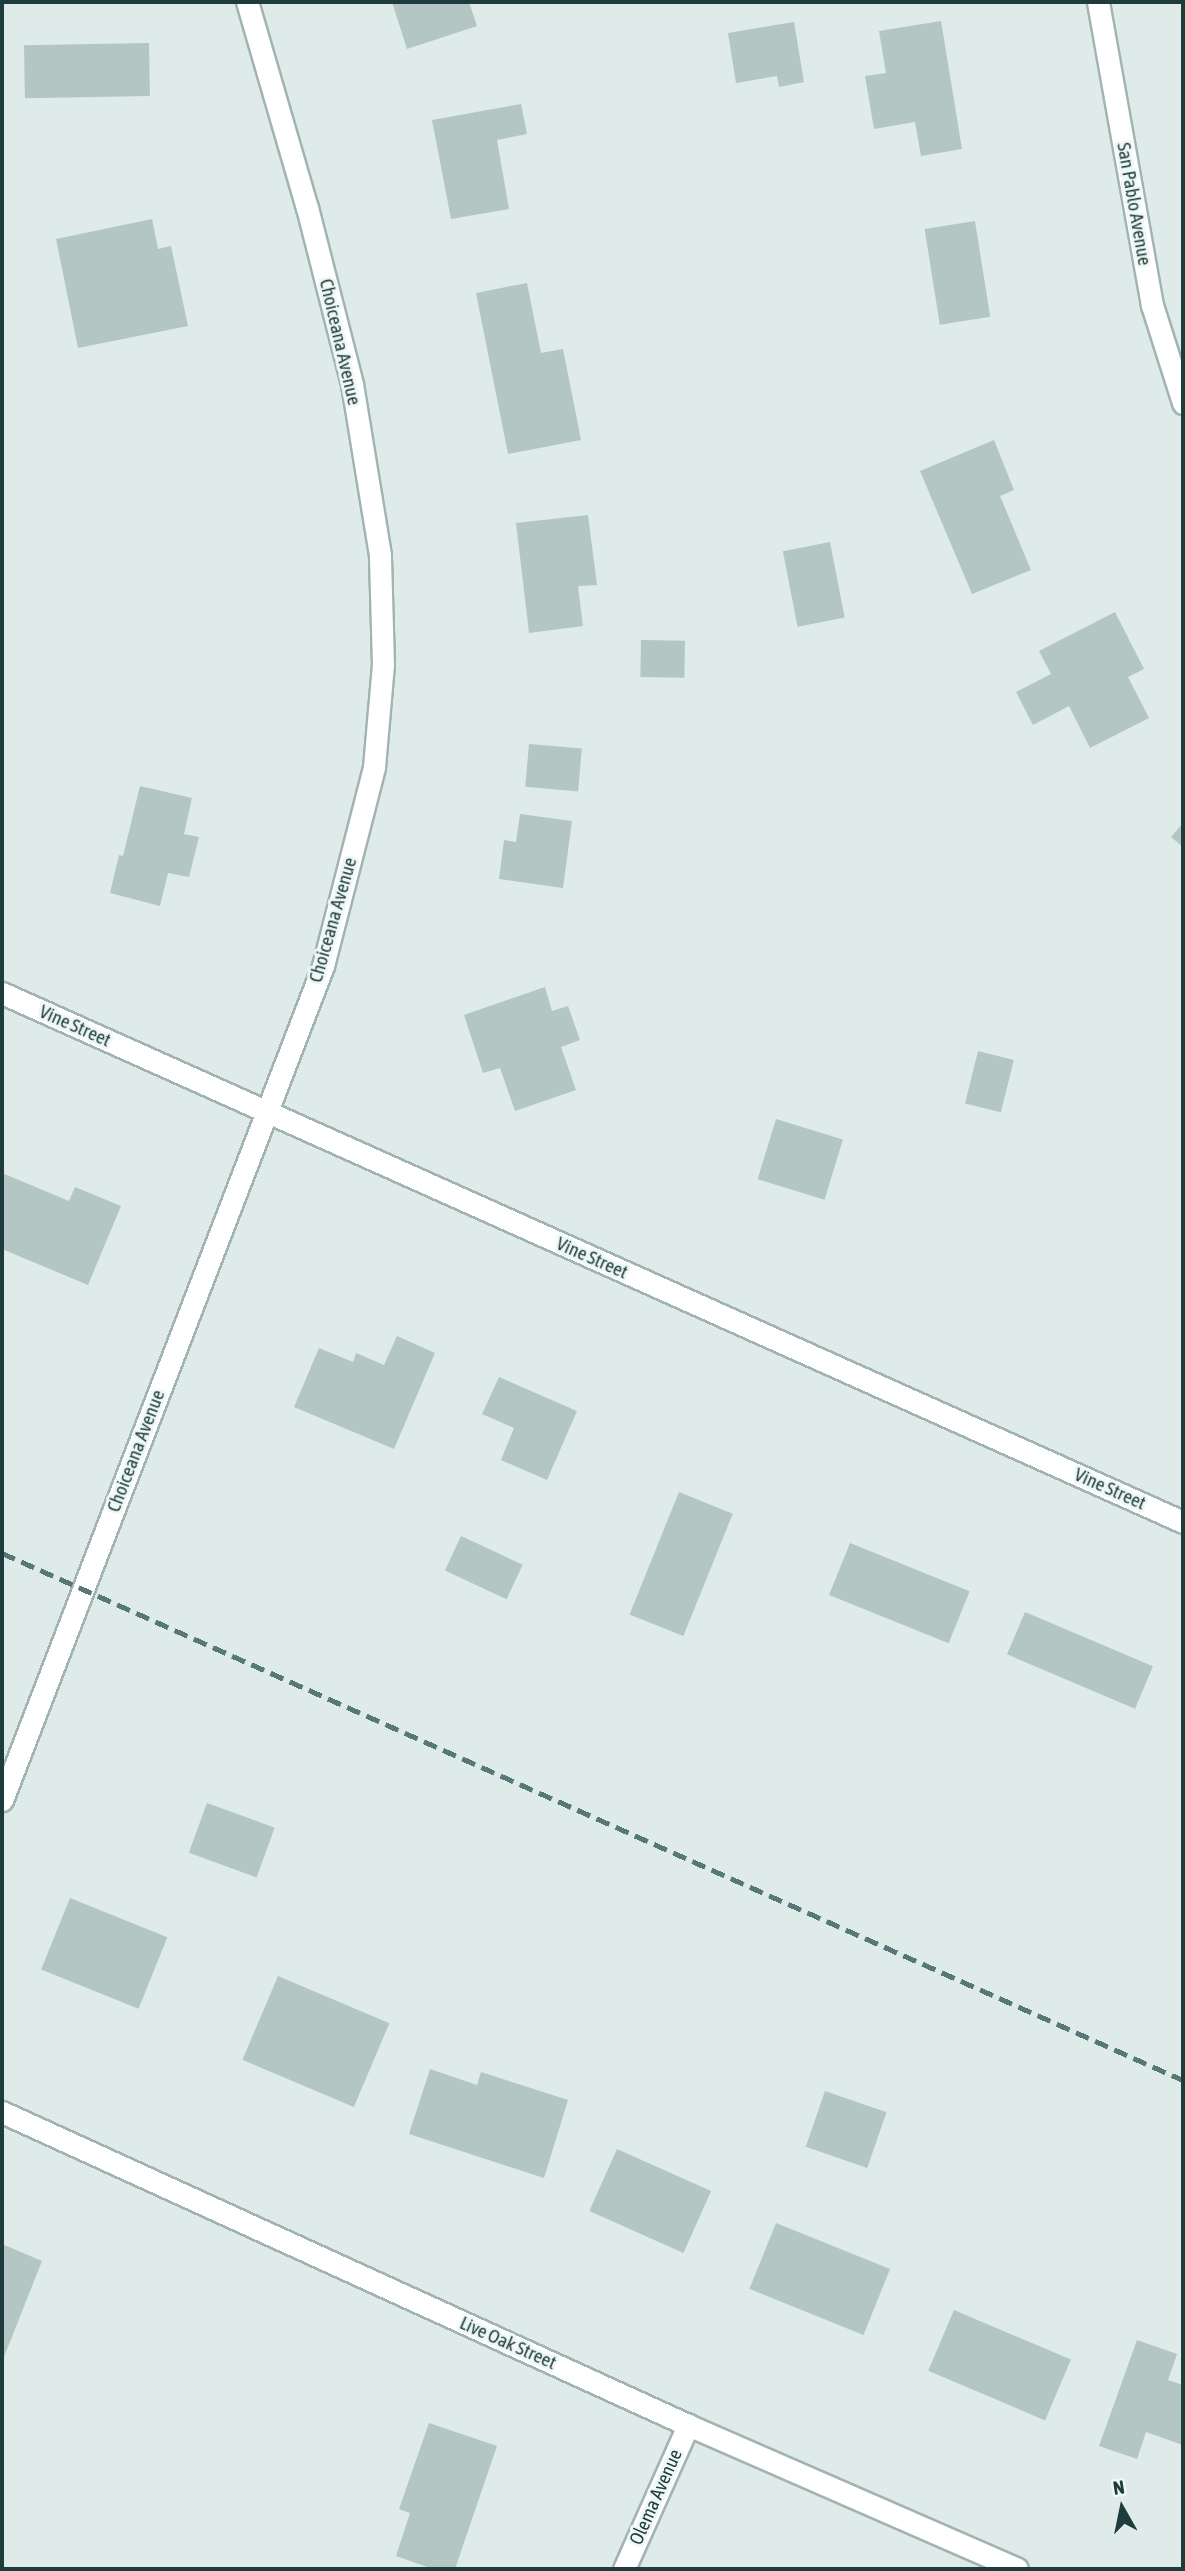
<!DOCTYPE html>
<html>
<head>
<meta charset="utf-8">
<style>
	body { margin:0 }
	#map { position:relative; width:1185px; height:2571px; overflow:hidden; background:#deebe9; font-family:"Asap Condensed",sans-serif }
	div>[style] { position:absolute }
	.building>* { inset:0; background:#b3c6c3; transform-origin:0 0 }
	.roads { filter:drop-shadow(2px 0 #a1b3b2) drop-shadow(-2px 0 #a1b3b2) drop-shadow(0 2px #a1b3b2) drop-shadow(0 -2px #a1b3b2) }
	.street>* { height:21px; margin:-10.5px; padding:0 10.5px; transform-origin:10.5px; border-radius:10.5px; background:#fff }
	.secondary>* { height:21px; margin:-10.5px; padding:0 10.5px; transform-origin:10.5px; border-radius:10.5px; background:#fff }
	.rail>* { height:5px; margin-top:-2.5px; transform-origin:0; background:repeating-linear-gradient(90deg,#587878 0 14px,transparent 0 21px) }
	span { translate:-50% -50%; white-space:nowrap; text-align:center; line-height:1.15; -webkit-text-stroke:6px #eff8f5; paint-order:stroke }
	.street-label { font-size:19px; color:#1e3c3c }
	.frame { position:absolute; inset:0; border:4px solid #1e3c3c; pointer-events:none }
	.north { position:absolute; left:1087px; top:2473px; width:70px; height:70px; -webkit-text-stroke:5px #eff8f5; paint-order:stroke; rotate:351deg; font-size:19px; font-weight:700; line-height:28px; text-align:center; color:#1e3c3c }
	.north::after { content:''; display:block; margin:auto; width:24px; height:32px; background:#1e3c3c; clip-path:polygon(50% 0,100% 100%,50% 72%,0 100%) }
</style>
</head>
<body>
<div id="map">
	<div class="building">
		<i style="clip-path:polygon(392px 2px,469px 2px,477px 26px,407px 49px)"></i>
		<i style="clip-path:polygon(941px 21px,962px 149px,921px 156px,915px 122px,874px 129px,865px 76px,886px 73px,879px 31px)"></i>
		<i style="clip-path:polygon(794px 22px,804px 82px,779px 87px,777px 76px,736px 83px,728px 33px)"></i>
		<i style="left:149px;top:43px;width:53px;height:125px;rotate:89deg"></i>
		<i style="clip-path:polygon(521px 104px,527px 134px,497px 140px,509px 209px,451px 219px,432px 120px)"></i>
		<i style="clip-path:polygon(152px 219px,158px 249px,171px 246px,188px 326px,78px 348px,56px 239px)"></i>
		<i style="left:975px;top:221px;width:97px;height:51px;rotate:81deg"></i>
		<i style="clip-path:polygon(527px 283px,541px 353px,563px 349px,581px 440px,508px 454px,476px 293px)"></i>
		<i style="clip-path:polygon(994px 440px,1014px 490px,1000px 496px,1031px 570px,972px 594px,920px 471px)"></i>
		<i style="clip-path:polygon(588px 515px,597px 585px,578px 586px,583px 626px,529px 633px,516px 523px)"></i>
		<i style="left:830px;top:542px;width:77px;height:48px;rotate:79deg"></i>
		<i style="clip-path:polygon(1115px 612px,1144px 669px,1128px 677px,1149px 718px,1090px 748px,1069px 706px,1033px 725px,1016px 692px,1051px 674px,1039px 651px)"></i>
		<i style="left:641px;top:640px;width:44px;height:37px;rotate:1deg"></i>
		<i style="left:529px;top:744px;width:53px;height:43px;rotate:5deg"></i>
		<i style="clip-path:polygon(140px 786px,192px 798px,184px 834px,199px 837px,189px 877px,168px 873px,160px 906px,110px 893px,119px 855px,123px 856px)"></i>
		<i style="clip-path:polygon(520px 814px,572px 821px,563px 888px,499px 879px,504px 840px,516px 842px)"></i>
		<i style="clip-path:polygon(1183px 823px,1183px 847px,1171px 837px)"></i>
		<i style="clip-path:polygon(545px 987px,552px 1011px,568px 1006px,580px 1040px,561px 1047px,576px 1090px,515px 1111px,500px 1068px,483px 1073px,464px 1015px)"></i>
		<i style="left:978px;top:1051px;width:37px;height:54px;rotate:14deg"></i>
		<i style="left:776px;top:1119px;width:70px;height:63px;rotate:17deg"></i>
		<i style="clip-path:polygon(2px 1173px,69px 1201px,75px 1187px,121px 1206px,88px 1285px,2px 1249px)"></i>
		<i style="clip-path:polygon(397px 1336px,435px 1353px,394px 1449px,294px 1407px,319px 1348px,353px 1362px,356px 1353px,384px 1365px)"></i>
		<i style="clip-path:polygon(499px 1377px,577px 1411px,547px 1480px,501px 1460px,514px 1428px,482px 1414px)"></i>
		<i style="left:679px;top:1492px;width:58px;height:132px;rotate:22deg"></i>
		<i style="left:461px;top:1536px;width:68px;height:38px;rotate:25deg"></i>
		<i style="left:850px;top:1543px;width:129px;height:56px;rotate:22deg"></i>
		<i style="left:1025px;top:1612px;width:139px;height:46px;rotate:23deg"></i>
		<i style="left:207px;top:1803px;width:72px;height:53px;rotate:20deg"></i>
		<i style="left:70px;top:1898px;width:105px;height:77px;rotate:22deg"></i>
		<i style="left:278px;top:1976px;width:121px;height:91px;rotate:23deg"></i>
		<i style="clip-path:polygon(430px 2069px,477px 2085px,481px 2072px,568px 2100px,544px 2178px,409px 2134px)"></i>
		<i style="left:825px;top:2091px;width:65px;height:59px;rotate:19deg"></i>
		<i style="left:617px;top:2149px;width:103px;height:68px;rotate:24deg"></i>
		<i style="left:776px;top:2223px;width:123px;height:71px;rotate:22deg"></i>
		<i style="clip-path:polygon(2px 2244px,42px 2261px,2px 2362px)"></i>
		<i style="left:954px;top:2310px;width:127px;height:66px;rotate:23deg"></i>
		<i style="clip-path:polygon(1137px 2340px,1177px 2354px,1168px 2380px,1183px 2385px,1183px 2445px,1146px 2432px,1137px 2459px,1099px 2446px)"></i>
		<i style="clip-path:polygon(429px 2423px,497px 2446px,455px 2569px,433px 2569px,396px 2556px,410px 2513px,399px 2509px)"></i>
	</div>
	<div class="roads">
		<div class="street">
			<i style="left:1098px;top:2px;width:308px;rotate:79.9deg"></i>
			<i style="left:1152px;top:305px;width:103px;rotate:72.4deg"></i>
			<i style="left:2px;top:993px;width:1294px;rotate:24.13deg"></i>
			<i style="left:2px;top:2112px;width:754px;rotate:24.53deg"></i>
			<i style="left:688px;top:2425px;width:359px;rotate:23.6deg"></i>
			<i style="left:624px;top:2569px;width:158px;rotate:-66deg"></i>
		</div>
		<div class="secondary">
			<i style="left:2px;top:1800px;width:894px;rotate:-68.95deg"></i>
			<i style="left:323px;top:966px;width:205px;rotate:-75.6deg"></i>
			<i style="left:374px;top:767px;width:102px;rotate:-85deg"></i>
			<i style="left:383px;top:665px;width:110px;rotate:-91.6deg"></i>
			<i style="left:380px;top:555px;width:173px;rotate:-99.3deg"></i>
			<i style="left:352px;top:384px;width:182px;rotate:-104.3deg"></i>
			<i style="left:307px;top:208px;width:215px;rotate:-106.2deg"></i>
		</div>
	</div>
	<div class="rail">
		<i style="left:2px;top:1553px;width:1293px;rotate:24.05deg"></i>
	</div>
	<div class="street-label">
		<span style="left:1134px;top:204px;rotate:80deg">San Pablo Avenue</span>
		<span style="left:340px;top:342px;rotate:77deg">Choiceana Avenue</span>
		<span style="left:333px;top:920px;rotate:-74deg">Choiceana Avenue</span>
		<span style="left:75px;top:1026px;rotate:24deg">Vine Street</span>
		<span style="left:592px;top:1258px;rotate:24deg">Vine Street</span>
		<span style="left:136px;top:1451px;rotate:-69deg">Choiceana Avenue</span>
		<span style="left:1110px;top:1489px;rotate:24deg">Vine Street</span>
		<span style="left:508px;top:2343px;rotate:24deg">Live Oak Street</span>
		<span style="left:656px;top:2497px;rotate:-66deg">Olema Avenue</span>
	</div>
	<div class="frame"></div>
	<div class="north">N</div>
</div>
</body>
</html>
